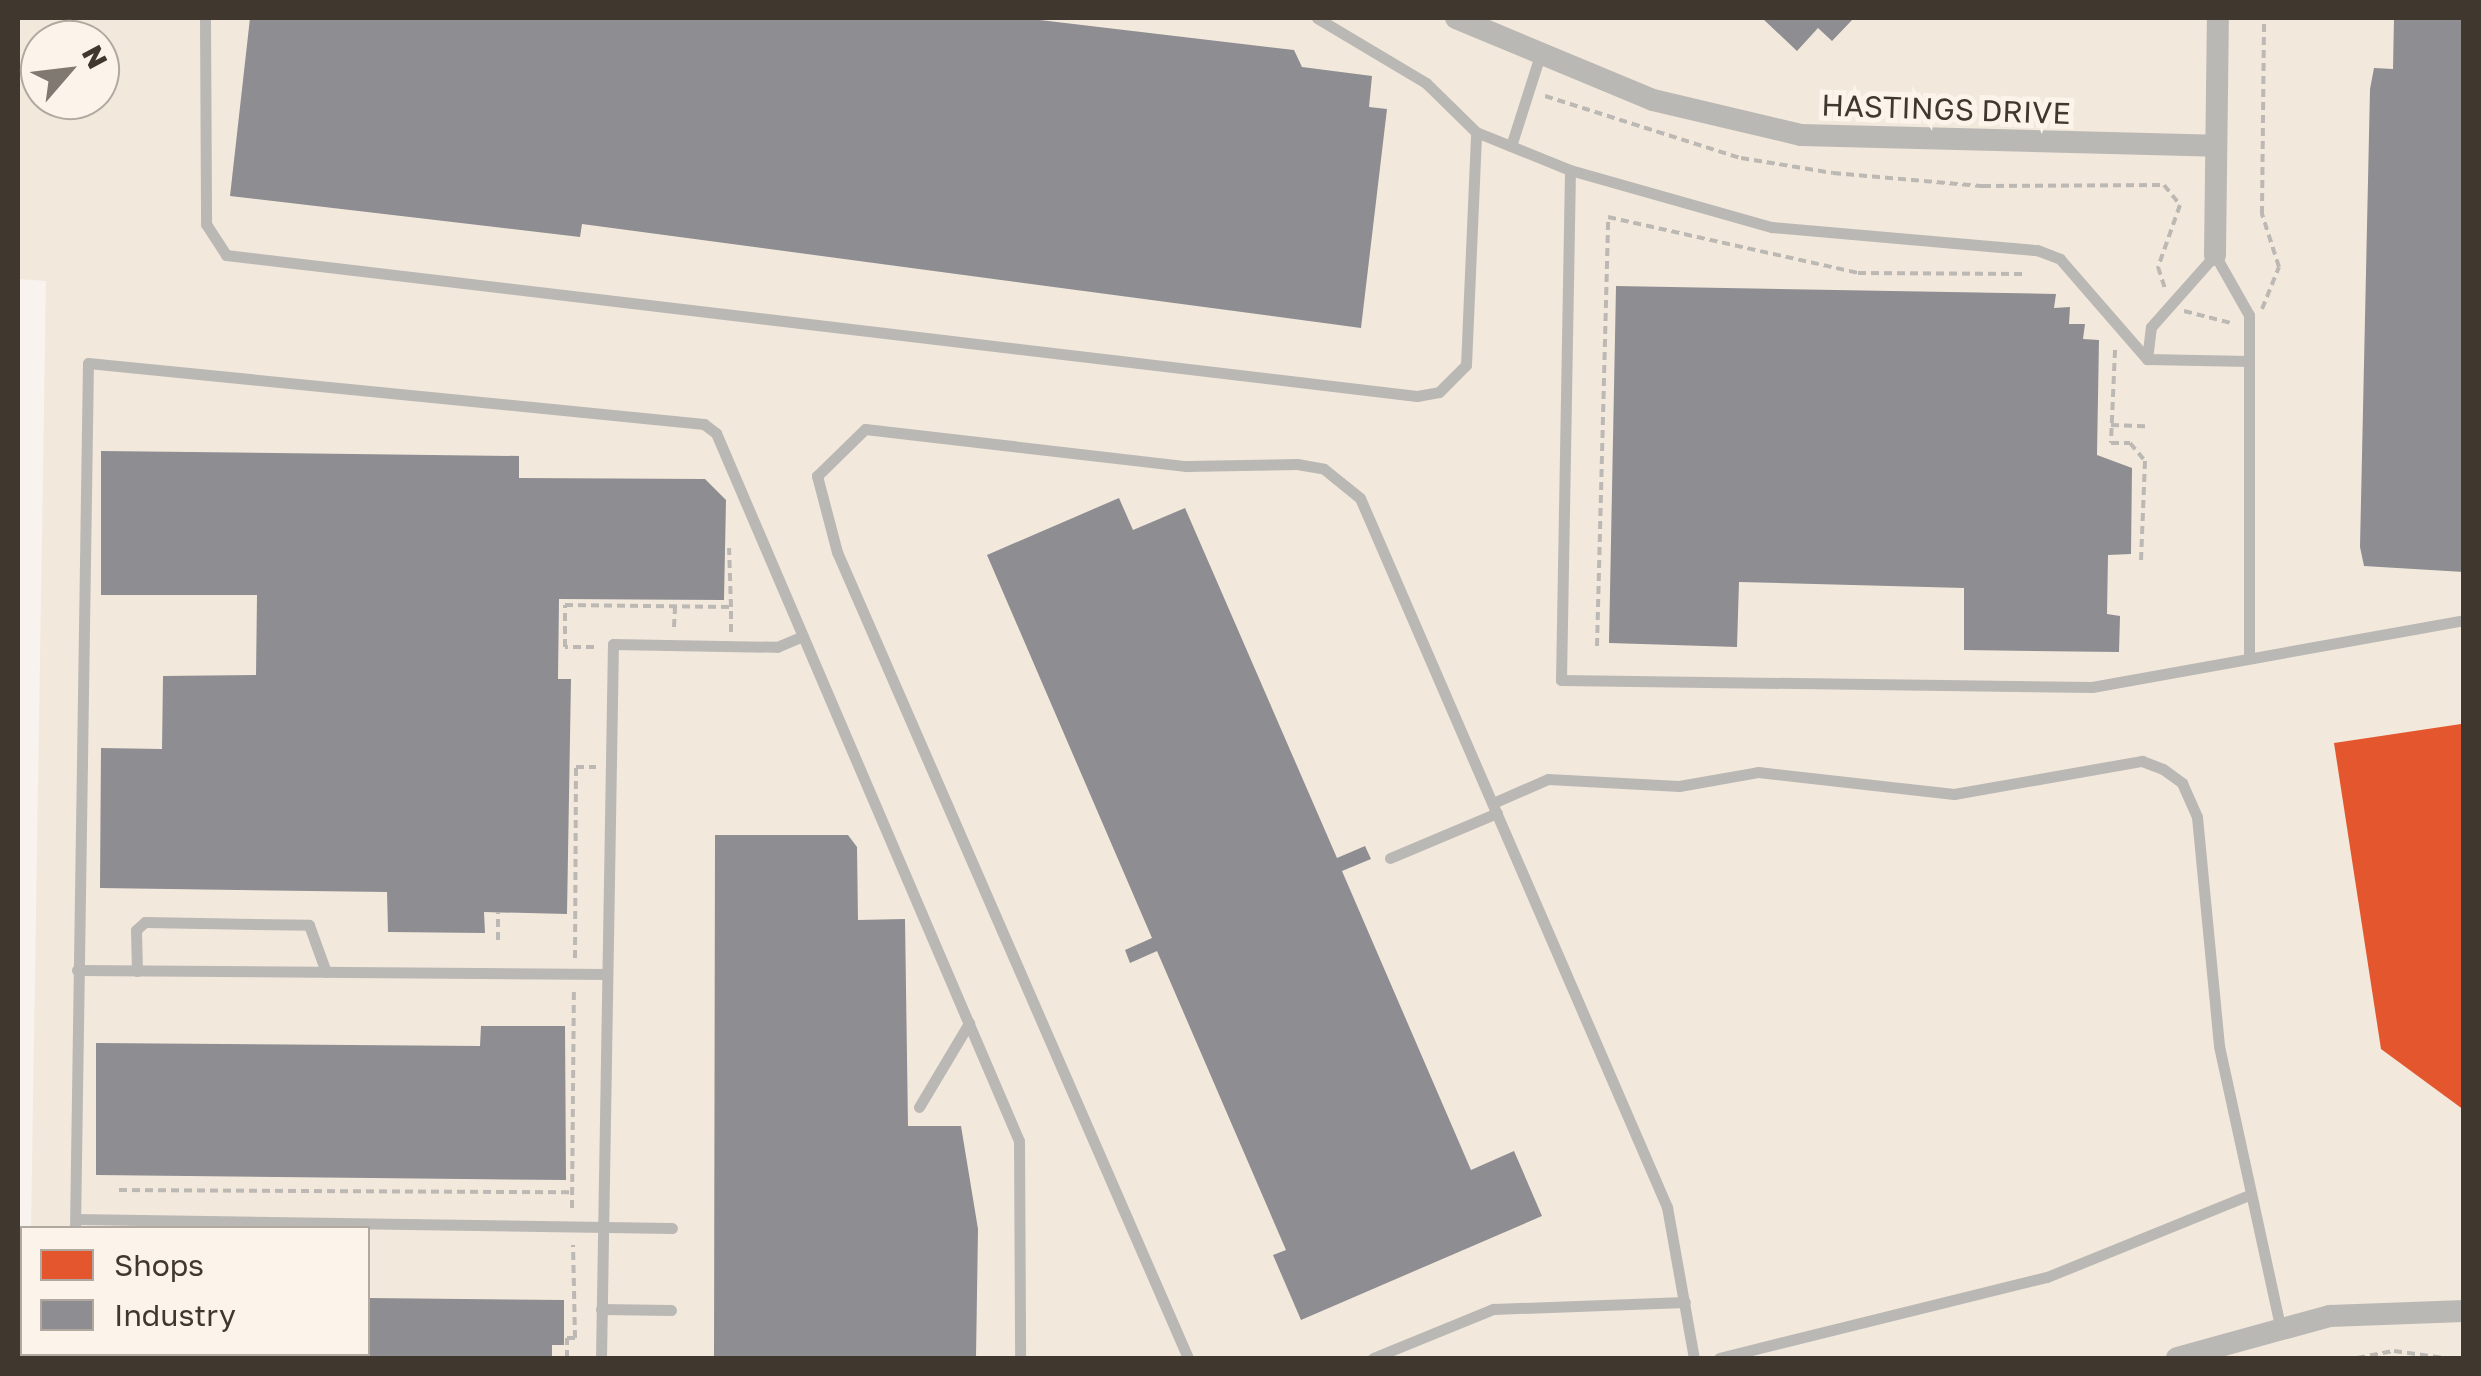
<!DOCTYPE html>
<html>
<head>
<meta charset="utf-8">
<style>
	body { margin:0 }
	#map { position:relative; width:2481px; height:1376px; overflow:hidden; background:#f8f3ee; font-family:"Golos Text",sans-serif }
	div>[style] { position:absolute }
	.built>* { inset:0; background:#f3e8dc }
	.shops>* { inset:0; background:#e4572e }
	.industry>* { inset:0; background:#8d8d92 }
	.path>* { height:4px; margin-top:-2px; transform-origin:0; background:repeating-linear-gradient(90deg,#bcb8b4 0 8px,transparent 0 13px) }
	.service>* { height:11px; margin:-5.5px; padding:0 5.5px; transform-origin:5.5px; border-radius:5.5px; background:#bab8b4 }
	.minor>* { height:22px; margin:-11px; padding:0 11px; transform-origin:11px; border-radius:11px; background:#bab8b4 }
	span { translate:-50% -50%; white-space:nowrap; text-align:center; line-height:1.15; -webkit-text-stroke:10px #fcf4ea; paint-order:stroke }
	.street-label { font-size:30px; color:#40382e }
	.frame { position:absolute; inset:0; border:20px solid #40382e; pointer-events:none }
	.legend { position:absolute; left:20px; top:1226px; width:350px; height:130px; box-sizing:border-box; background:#fcf4ea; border:2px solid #b1a99f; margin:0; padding:12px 18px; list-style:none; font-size:30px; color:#40382e }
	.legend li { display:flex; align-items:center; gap:20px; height:50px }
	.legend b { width:50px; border:2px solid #b1a99f }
	.north { position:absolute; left:20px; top:20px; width:100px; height:100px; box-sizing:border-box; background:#fcf4ea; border:2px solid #b1a99f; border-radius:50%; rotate:62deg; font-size:28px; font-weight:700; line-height:40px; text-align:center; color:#40382e }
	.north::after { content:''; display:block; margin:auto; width:35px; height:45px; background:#807971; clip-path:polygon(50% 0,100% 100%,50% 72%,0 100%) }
</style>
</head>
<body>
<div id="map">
	<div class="built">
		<i style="clip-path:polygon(evenodd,18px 18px,2463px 18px,2463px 1358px,29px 1358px,368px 1354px,368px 1228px,31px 1228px,46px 281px,18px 279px,18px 18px,40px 40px,100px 40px,100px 100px,40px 100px,40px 40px)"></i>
	</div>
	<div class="shops">
		<i style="clip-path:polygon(2461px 724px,2464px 738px,2464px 1110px,2381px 1049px,2334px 743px)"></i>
	</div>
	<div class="industry">
		<i style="clip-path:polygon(250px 18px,1023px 18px,1294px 50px,1302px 67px,1372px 76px,1369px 107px,1387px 109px,1361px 328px,582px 224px,580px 237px,230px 196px)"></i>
		<i style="clip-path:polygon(1762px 18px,1854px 18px,1832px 41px,1818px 28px,1797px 51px)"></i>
		<i style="clip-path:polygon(2394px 18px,2464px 18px,2464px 572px,2364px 566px,2360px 547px,2370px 89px,2374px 68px,2393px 69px)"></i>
		<i style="clip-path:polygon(1616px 286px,2056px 294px,2054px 308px,2070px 307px,2069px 324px,2085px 324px,2083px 339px,2099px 340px,2097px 455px,2132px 468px,2131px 554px,2108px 555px,2107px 614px,2120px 616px,2119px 652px,1964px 650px,1964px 588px,1739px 582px,1737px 647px,1609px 643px)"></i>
		<i style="clip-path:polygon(101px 451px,519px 456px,519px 478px,705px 479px,726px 500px,724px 600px,559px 599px,558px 679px,571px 679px,567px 914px,484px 912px,485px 933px,388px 932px,387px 892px,100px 888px,101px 748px,162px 749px,163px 676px,256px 675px,257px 595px,101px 595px)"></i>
		<i style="clip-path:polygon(1119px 498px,1133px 530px,1185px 508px,1337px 858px,1365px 846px,1371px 859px,1342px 871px,1471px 1170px,1514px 1151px,1542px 1216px,1301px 1320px,1273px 1255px,1286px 1250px,1157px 951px,1130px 963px,1125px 950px,1152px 938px,987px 555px)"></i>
		<i style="clip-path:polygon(715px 835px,848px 835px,857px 847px,858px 920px,905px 919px,908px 1126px,961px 1126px,978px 1229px,976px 1358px,714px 1358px)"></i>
		<i style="clip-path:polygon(481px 1026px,565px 1026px,566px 1180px,96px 1175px,96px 1043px,480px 1046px)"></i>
		<i style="clip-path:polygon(368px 1298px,564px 1300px,564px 1345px,552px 1345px,552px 1358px,93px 1358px,368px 1354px)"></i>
	</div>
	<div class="path">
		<i style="left:1545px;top:96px;width:206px;rotate:17.6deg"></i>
		<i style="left:1741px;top:158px;width:93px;rotate:9.3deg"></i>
		<i style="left:1833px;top:173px;width:151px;rotate:5deg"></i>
		<i style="left:1983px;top:186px;width:181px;rotate:-0.3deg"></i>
		<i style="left:2164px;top:185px;width:26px;rotate:51deg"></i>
		<i style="left:2180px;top:205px;width:66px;rotate:109.5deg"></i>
		<i style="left:2158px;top:267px;width:22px;rotate:72deg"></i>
		<i style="left:2262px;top:309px;width:45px;rotate:-68deg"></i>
		<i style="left:2279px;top:267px;width:56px;rotate:-107.8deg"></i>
		<i style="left:2262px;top:214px;width:196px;rotate:-89.4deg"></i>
		<i style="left:2184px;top:311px;width:49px;rotate:14.3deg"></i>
		<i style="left:2115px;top:350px;width:93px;rotate:92.5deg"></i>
		<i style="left:2111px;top:443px;width:19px"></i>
		<i style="left:2130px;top:443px;width:23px;rotate:50deg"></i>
		<i style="left:2145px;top:461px;width:101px;rotate:92.3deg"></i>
		<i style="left:2111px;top:425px;width:34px;rotate:2deg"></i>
		<i style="left:674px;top:627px;width:21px;rotate:-87deg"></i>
		<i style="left:731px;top:632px;width:25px;rotate:-90deg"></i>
		<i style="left:1597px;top:646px;width:429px;rotate:-88.5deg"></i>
		<i style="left:1608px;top:217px;width:256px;rotate:12.6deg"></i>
		<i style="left:1858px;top:273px;width:169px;rotate:0.3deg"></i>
		<i style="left:594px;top:647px;width:29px;rotate:180deg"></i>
		<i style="left:565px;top:647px;width:42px;rotate:-90deg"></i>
		<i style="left:565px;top:605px;width:166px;rotate:0.7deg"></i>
		<i style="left:731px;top:607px;width:59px;rotate:-91.9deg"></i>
		<i style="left:498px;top:940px;width:28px;rotate:-90deg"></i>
		<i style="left:575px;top:958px;width:191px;rotate:-89.7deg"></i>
		<i style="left:576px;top:767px;width:20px"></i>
		<i style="left:119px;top:1190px;width:453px;rotate:0.3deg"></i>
		<i style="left:572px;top:1208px;width:216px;rotate:-89.5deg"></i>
		<i style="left:567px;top:1358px;width:20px;rotate:-90deg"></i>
		<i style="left:567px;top:1338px;width:8px"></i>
		<i style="left:575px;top:1338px;width:93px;rotate:-91.2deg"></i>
		<i style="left:2357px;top:1358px;width:38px;rotate:-11deg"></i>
		<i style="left:2394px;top:1351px;width:51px;rotate:7.8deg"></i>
	</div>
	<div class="service">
		<i style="left:205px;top:18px;width:206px;rotate:89.7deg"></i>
		<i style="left:206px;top:224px;width:37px;rotate:57deg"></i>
		<i style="left:226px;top:255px;width:1199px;rotate:6.75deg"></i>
		<i style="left:1417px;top:396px;width:22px;rotate:-10deg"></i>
		<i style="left:1439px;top:392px;width:38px;rotate:-45deg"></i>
		<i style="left:1466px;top:365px;width:233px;rotate:-87.5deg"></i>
		<i style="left:1317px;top:18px;width:127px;rotate:30.8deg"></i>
		<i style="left:1426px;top:83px;width:70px;rotate:44.4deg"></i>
		<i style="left:1476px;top:132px;width:101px;rotate:22deg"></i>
		<i style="left:1570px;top:170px;width:210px;rotate:15.8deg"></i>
		<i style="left:1772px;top:227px;width:266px;rotate:5deg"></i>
		<i style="left:2037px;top:250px;width:25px;rotate:21deg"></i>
		<i style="left:2060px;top:259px;width:133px;rotate:49deg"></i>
		<i style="left:2147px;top:359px;width:102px;rotate:1.1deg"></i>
		<i style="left:1511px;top:146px;width:92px;rotate:-72.3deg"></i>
		<i style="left:1570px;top:170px;width:510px;rotate:91.01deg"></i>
		<i style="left:1561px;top:680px;width:531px;rotate:0.76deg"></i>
		<i style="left:2092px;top:687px;width:378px;rotate:-10.2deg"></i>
		<i style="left:2147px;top:359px;width:32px;rotate:-83deg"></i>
		<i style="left:2151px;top:327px;width:96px;rotate:-48.4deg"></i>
		<i style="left:2215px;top:255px;width:69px;rotate:60.5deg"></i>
		<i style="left:2249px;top:315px;width:340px;rotate:90deg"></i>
		<i style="left:1493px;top:803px;width:60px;rotate:-23.6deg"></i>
		<i style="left:1548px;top:779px;width:131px;rotate:3.1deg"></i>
		<i style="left:1679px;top:786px;width:80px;rotate:-10deg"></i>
		<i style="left:1758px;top:772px;width:197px;rotate:6.4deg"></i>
		<i style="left:1954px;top:794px;width:191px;rotate:-10deg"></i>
		<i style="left:2142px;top:761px;width:22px;rotate:21deg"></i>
		<i style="left:2163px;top:769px;width:24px;rotate:36deg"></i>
		<i style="left:2182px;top:783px;width:37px;rotate:66deg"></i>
		<i style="left:2197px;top:817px;width:230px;rotate:84.5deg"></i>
		<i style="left:2219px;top:1046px;width:287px;rotate:77.7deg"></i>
		<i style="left:1390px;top:858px;width:116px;rotate:-22.8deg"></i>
		<i style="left:77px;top:970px;width:530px;rotate:0.43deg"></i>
		<i style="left:137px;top:971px;width:41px;rotate:-91.4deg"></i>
		<i style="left:136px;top:930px;width:12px;rotate:-42deg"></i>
		<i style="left:145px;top:922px;width:164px;rotate:1deg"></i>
		<i style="left:309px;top:925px;width:50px;rotate:70.1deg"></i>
		<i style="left:919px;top:1107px;width:98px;rotate:-59.2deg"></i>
		<i style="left:76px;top:1219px;width:596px;rotate:0.87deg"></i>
		<i style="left:75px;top:1228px;width:865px;rotate:-89.14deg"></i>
		<i style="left:88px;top:363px;width:619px;rotate:5.66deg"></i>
		<i style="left:704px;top:424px;width:15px;rotate:37deg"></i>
		<i style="left:716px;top:433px;width:770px;rotate:66.83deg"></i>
		<i style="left:1019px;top:1141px;width:217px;rotate:89.7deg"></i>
		<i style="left:601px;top:1309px;width:70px;rotate:0.8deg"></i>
		<i style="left:60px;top:1358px;width:4px;rotate:-90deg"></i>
		<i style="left:601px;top:1358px;width:714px;rotate:-89.04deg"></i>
		<i style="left:613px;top:644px;width:164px;rotate:1deg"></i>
		<i style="left:777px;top:647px;width:28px;rotate:-23deg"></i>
		<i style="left:1188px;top:1358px;width:879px;rotate:-113.53deg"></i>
		<i style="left:837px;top:552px;width:79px;rotate:-104.7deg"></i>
		<i style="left:817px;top:476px;width:67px;rotate:-44.4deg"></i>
		<i style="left:865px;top:429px;width:323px;rotate:6.6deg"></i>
		<i style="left:1186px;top:466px;width:111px;rotate:-1deg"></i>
		<i style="left:1297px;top:464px;width:27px;rotate:10deg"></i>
		<i style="left:1324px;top:469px;width:46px;rotate:38.9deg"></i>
		<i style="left:1360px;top:498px;width:773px;rotate:66.59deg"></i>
		<i style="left:1667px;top:1207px;width:153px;rotate:79.9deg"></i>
		<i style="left:1373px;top:1358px;width:130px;rotate:-22.2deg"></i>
		<i style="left:1493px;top:1309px;width:192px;rotate:-2.1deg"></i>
		<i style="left:1719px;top:1358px;width:338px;rotate:-13.9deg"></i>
		<i style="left:2047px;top:1277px;width:218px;rotate:-22.1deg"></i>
	</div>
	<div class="minor">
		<i style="left:1456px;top:18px;width:213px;rotate:22.6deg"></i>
		<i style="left:1653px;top:100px;width:152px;rotate:13.3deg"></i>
		<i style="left:1801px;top:135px;width:415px;rotate:1.5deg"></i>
		<i style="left:2215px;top:255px;width:237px;rotate:-89.3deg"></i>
		<i style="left:2177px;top:1358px;width:159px;rotate:-15.4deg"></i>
		<i style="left:2330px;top:1316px;width:134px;rotate:-2.1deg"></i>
	</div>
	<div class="street-label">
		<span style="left:1946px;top:109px;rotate:2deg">HASTINGS DRIVE</span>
	</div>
	<div class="frame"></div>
	<ul class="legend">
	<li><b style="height:28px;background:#e4572e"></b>Shops</li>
	<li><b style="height:28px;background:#8d8d92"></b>Industry</li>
	</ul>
	<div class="north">N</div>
</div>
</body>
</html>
